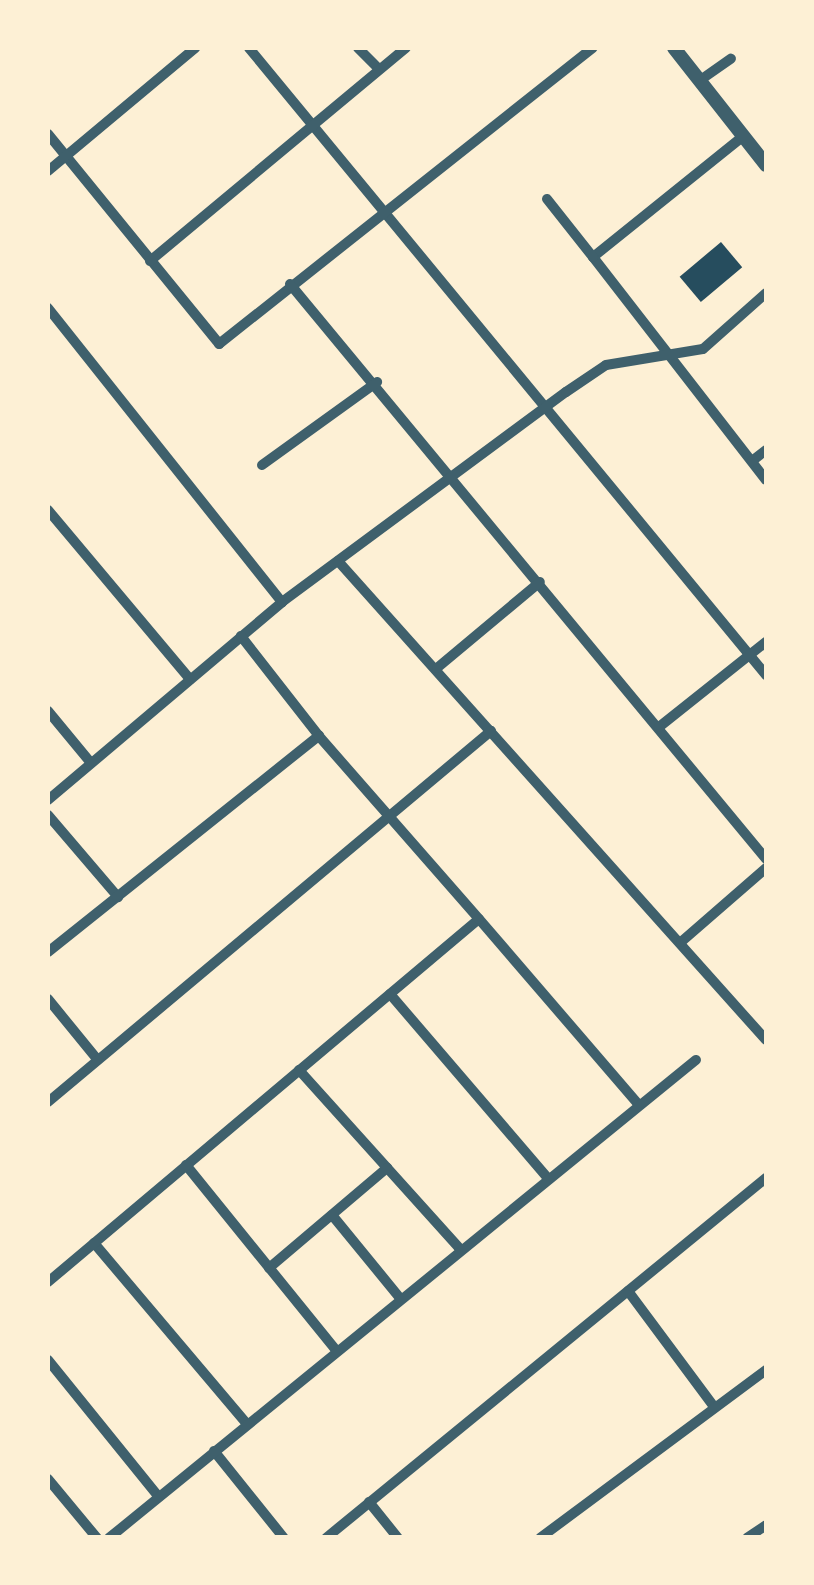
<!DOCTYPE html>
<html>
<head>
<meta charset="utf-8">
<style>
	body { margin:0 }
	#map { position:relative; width:814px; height:1585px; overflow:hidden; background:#fdf0d5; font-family:"Golos Text",sans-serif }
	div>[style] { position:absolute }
	.building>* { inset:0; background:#264d5e; transform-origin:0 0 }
	.minor>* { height:10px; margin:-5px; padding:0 5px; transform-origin:5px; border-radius:5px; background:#3f606c }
	.tertiary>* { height:14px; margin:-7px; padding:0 7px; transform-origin:7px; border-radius:7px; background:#3f606c }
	span { translate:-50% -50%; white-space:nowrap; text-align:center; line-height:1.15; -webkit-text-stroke:8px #fdf0d5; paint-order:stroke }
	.frame { position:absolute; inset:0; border:50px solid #fdf0d5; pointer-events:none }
</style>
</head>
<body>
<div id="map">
	<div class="building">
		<i style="left:721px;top:242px;width:33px;height:54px;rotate:50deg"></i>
	</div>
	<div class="minor">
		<i style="left:249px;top:48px;width:813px;rotate:50.49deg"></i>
		<i style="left:358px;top:48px;width:30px;rotate:45deg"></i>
		<i style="left:699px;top:81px;width:39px;rotate:-35deg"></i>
		<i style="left:48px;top:134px;width:271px;rotate:50.8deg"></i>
		<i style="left:219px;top:344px;width:477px;rotate:-38.4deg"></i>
		<i style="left:741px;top:138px;width:190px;rotate:141.2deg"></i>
		<i style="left:593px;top:257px;width:282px;rotate:52.2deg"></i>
		<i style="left:48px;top:171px;width:192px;rotate:-39.9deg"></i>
		<i style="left:547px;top:199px;width:74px;rotate:51.6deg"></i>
		<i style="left:150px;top:261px;width:333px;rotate:-39.8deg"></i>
		<i style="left:290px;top:284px;width:746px;rotate:50.38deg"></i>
		<i style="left:48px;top:308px;width:376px;rotate:51.5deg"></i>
		<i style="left:752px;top:461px;width:18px;rotate:-38deg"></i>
		<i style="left:262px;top:465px;width:142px;rotate:-35.8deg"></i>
		<i style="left:48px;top:510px;width:221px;rotate:50deg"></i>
		<i style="left:338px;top:561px;width:642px;rotate:48.22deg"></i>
		<i style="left:437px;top:668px;width:134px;rotate:-39.9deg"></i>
		<i style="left:48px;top:711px;width:67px;rotate:50.4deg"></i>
		<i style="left:659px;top:727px;width:137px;rotate:-38.5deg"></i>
		<i style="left:48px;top:800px;width:307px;rotate:-40.2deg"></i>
		<i style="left:282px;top:602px;width:353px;rotate:-36.5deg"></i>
		<i style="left:566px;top:392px;width:48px;rotate:-34deg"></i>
		<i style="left:606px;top:365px;width:98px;rotate:-9.4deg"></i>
		<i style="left:703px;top:349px;width:84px;rotate:-41.6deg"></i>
		<i style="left:48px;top:815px;width:108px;rotate:49.5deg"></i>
		<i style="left:479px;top:919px;width:243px;rotate:49.3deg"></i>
		<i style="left:681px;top:942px;width:113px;rotate:-41deg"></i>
		<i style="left:48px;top:952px;width:347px;rotate:-38.6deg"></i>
		<i style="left:319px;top:736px;width:127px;rotate:-128deg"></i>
		<i style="left:390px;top:994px;width:241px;rotate:49.4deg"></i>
		<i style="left:48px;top:999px;width:77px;rotate:50.8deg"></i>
		<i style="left:299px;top:1070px;width:241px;rotate:48deg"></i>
		<i style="left:48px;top:1102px;width:578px;rotate:-39.95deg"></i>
		<i style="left:186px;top:1165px;width:238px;rotate:51deg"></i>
		<i style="left:332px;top:1215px;width:107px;rotate:50.7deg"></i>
		<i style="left:94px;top:1243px;width:237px;rotate:49.8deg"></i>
		<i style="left:269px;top:1268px;width:155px;rotate:-40.3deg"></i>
		<i style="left:48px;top:1282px;width:563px;rotate:-40.11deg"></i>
		<i style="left:479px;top:919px;width:243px;rotate:-131.2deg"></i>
		<i style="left:628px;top:1291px;width:144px;rotate:53.4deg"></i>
		<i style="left:48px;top:1360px;width:176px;rotate:51deg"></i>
		<i style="left:214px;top:1451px;width:112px;rotate:51.2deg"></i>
		<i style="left:48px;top:1479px;width:77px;rotate:50.3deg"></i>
		<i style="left:369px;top:1502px;width:46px;rotate:51.1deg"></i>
		<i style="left:109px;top:1538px;width:757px;rotate:-39.16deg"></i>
		<i style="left:326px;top:1538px;width:569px;rotate:-39.29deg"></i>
		<i style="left:540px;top:1538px;width:282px;rotate:-36.6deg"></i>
		<i style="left:747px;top:1538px;width:23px;rotate:-34deg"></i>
	</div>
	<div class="tertiary">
		<i style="left:674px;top:48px;width:149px;rotate:51.8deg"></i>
	</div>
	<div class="frame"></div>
</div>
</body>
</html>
